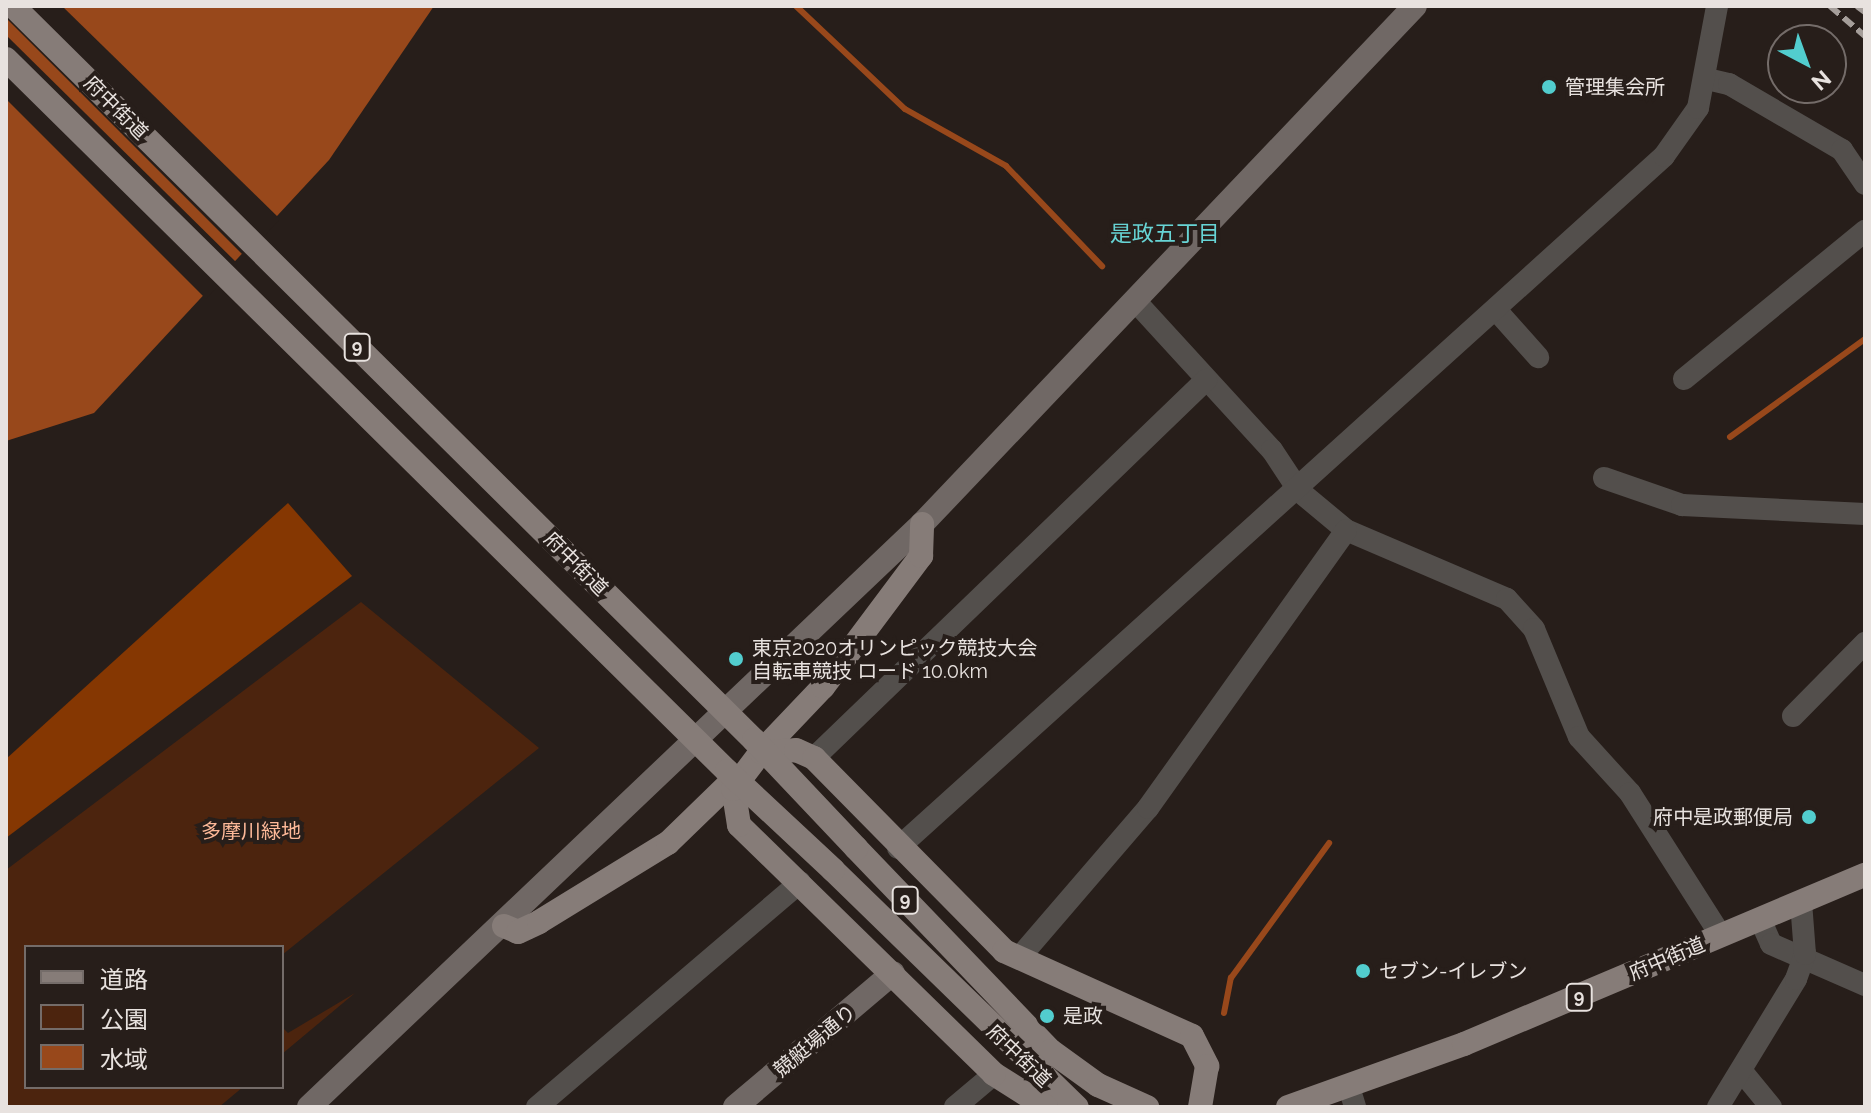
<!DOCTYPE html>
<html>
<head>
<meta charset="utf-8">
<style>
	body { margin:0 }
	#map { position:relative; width:1871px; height:1113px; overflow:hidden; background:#271e1a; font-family:Raleway,"Noto Sans JP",sans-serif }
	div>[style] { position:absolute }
	.green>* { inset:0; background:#4c240e }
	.forest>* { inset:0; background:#853702 }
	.water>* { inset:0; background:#98481b }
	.pier>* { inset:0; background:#271e1a }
	.stream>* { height:6px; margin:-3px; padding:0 3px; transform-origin:3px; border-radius:3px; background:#98481b }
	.street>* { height:22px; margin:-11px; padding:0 11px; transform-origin:11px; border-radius:11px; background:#534f4c }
	.secondary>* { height:24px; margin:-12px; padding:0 12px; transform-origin:12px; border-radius:12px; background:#706865 }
	.primary>* { height:24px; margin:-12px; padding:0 12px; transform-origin:12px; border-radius:12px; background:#867c78 }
	.rail>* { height:6px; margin-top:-3px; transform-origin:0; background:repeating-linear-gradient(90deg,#a59e9a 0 12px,transparent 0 18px) }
	.primary-bridge>* { height:24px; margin:-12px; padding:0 12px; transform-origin:12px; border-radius:12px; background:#867c78 }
	.dots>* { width:22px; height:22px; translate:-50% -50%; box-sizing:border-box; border:4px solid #271e1a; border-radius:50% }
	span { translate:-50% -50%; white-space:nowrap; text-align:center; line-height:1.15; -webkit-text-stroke:8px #271e1a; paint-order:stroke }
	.shield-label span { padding:2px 6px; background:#271e1a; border:2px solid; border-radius:6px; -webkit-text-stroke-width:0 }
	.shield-label { font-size:18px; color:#e8e2df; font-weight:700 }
	.poi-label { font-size:20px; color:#e8e2df }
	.left { translate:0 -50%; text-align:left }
	.right { translate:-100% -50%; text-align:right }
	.street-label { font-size:20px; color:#e8e2df }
	.park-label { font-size:20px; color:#fcb898 }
	.neighbourhood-label { font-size:22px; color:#67d4d5 }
	.frame { position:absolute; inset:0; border:8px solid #e8e2df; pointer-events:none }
	.legend { position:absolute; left:24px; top:945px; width:260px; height:144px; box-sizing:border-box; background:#271e1a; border:2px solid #746c69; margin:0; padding:10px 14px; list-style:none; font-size:24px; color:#e8e2df }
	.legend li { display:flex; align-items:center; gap:16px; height:40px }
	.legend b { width:40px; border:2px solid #746c69 }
	.north { position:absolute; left:1767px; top:24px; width:80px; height:80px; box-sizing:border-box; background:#271e1a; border:2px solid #746c69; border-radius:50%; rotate:139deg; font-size:22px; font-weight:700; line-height:32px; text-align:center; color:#e8e2df }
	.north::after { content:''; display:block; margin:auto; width:28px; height:36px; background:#52cdce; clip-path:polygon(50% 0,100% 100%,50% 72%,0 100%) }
</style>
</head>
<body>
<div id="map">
	<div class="green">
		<i style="clip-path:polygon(361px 602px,539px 748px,282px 955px,282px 947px,26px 947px,26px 1087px,243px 1087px,219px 1107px,6px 1107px,6px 870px)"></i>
		<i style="clip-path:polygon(355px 993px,282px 1054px,282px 1027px,288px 1033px)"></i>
	</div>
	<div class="forest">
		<i style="clip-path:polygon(288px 503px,352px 576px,6px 838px,6px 759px)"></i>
	</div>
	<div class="water">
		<i style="clip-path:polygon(6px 6px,434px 6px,329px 160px,94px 413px,6px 441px)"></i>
	</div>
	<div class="pier">
		<i style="clip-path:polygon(6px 6px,62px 6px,280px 219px,245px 257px,6px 18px)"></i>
		<i style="clip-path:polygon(6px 35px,238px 264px,206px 299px,6px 99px)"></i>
	</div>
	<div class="stream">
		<i style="left:796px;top:6px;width:150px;rotate:43.4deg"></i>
		<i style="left:905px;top:109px;width:116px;rotate:29.4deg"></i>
		<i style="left:1006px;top:166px;width:139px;rotate:46.2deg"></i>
		<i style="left:1730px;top:437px;width:167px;rotate:-36deg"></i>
		<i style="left:1224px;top:1013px;width:36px;rotate:-79deg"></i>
		<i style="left:1231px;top:978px;width:167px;rotate:-54deg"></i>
	</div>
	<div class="street">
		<i style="left:1707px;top:79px;width:23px;rotate:13deg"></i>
		<i style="left:1729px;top:84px;width:131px;rotate:30.3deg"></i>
		<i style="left:1842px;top:150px;width:41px;rotate:55.9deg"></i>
		<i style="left:1138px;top:304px;width:198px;rotate:47.5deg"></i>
		<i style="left:1272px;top:450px;width:49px;rotate:56.6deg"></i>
		<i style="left:1299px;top:491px;width:61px;rotate:39.7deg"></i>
		<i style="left:1346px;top:530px;width:175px;rotate:23.2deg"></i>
		<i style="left:1507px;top:599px;width:40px;rotate:48deg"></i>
		<i style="left:1534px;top:629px;width:117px;rotate:67.4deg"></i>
		<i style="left:1579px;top:737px;width:76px;rotate:47.7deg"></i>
		<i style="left:1630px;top:793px;width:169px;rotate:57.5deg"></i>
		<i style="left:1497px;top:311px;width:62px;rotate:48.3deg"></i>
		<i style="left:1684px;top:379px;width:234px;rotate:-39.3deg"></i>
		<i style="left:1604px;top:478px;width:83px;rotate:19.1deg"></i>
		<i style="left:1682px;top:505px;width:183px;rotate:2.8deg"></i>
		<i style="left:1793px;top:716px;width:103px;rotate:-45.4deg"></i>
		<i style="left:814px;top:758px;width:545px;rotate:-43.96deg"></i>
		<i style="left:898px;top:848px;width:1032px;rotate:-42.09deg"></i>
		<i style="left:1664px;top:156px;width:59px;rotate:-54.7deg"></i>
		<i style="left:1698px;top:108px;width:104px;rotate:-79.4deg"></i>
		<i style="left:1760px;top:919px;width:27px;rotate:66deg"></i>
		<i style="left:1771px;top:944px;width:103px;rotate:23.6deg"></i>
		<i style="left:1019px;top:958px;width:198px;rotate:-49.3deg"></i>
		<i style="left:1148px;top:808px;width:341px;rotate:-54.5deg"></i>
		<i style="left:1744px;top:1074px;width:43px;rotate:50.7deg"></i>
		<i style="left:1349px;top:1087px;width:21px;rotate:73deg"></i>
		<i style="left:537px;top:1107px;width:346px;rotate:-40.5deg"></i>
		<i style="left:955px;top:1107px;width:51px;rotate:-40.2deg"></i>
		<i style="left:1718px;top:1107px;width:150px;rotate:-58.6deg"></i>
		<i style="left:1796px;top:979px;width:27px;rotate:-70deg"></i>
		<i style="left:1805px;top:954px;width:52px;rotate:-94.4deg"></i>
	</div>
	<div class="secondary">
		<i style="left:309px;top:1107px;width:846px;rotate:-43.56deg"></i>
		<i style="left:922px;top:524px;width:715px;rotate:-46.42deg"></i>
		<i style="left:735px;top:1107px;width:207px;rotate:-40.3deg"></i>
	</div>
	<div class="primary">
		<i style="left:13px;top:6px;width:1043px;rotate:44.73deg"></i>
		<i style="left:6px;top:59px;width:1013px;rotate:44.64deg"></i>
		<i style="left:761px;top:752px;width:90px;rotate:-46.4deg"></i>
		<i style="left:823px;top:687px;width:164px;rotate:-53.2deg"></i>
		<i style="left:921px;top:556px;width:32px;rotate:-88deg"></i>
		<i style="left:856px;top:848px;width:281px;rotate:46.2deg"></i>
		<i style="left:1051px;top:1051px;width:58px;rotate:35.9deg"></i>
		<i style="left:1098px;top:1085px;width:54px;rotate:24.2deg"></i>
		<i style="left:833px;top:870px;width:340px;rotate:44.2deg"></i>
		<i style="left:504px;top:926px;width:15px;rotate:23deg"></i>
		<i style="left:518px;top:932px;width:23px;rotate:-25deg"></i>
		<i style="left:539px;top:922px;width:151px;rotate:-31.5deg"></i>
		<i style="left:668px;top:843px;width:95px;rotate:-44.1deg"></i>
		<i style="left:1046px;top:1107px;width:62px;rotate:-147.6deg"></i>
		<i style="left:994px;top:1074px;width:356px;rotate:-135.7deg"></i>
		<i style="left:739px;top:825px;width:36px;rotate:-99deg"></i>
		<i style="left:733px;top:789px;width:46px;rotate:-52.9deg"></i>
		<i style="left:761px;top:752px;width:35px;rotate:-3deg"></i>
		<i style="left:796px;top:750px;width:20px;rotate:24deg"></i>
		<i style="left:814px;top:758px;width:271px;rotate:45.4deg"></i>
		<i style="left:1004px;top:951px;width:206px;rotate:24.3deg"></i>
		<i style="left:1192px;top:1036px;width:34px;rotate:63deg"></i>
		<i style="left:1207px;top:1066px;width:42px;rotate:99.7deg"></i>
		<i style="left:1288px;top:1107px;width:187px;rotate:-19.7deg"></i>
		<i style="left:1464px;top:1044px;width:435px;rotate:-22.9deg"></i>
	</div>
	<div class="rail">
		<i style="left:1830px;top:6px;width:46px;rotate:40.6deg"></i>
		<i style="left:1857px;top:6px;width:10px;rotate:37deg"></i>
	</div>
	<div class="primary-bridge">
		<i style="left:754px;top:740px;width:149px;rotate:46.6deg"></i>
		<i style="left:727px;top:771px;width:145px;rotate:43deg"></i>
	</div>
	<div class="dots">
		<i style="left:1549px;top:87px;background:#52cdce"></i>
		<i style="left:736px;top:659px;background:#52cdce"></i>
		<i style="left:1809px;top:817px;background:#52cdce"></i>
		<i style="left:1363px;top:971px;background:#52cdce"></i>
		<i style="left:1047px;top:1016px;background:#52cdce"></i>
	</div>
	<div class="shield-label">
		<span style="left:357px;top:347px">9</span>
		<span style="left:905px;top:900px">9</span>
		<span style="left:1579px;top:997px">9</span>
	</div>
	<div class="poi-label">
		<span class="left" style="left:1565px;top:87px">管理集会所</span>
		<span class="left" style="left:752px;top:660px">東京2020オリンピック競技大会<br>自転車競技 ロード 10.0km</span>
		<span class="right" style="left:1793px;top:817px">府中是政郵便局</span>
		<span class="left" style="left:1379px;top:971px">セブン-イレブン</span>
		<span class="left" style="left:1063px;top:1016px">是政</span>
	</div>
	<div class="street-label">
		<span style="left:116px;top:108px;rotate:45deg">府中街道</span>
		<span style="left:576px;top:564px;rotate:45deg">府中街道</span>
		<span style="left:1667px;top:959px;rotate:-23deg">府中街道</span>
		<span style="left:815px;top:1041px;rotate:-40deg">競艇場通り</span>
		<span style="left:1019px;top:1056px;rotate:44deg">府中街道</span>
	</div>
	<div class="park-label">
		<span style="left:251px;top:831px">多摩川緑地</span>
	</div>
	<div class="neighbourhood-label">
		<span style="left:1165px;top:234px">是政五丁目</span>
	</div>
	<div class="frame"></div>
	<ul class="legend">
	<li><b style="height:10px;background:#867c78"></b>道路</li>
	<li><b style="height:22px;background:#4c240e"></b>公園</li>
	<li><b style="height:22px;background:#98481b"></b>水域</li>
	</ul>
	<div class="north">N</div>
</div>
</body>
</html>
